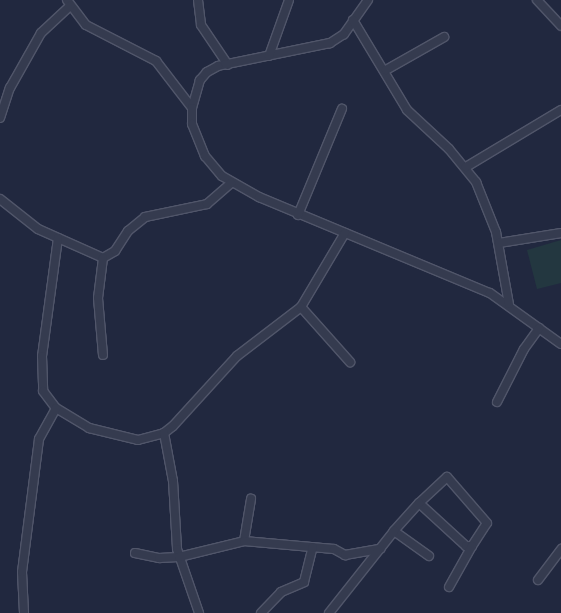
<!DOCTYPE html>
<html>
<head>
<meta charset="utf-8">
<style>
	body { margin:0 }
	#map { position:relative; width:561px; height:613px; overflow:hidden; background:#21283f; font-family:Helvetica,sans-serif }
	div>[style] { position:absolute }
	.green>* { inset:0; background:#233740 }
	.roads { filter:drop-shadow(1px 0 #51566a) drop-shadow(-1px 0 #51566a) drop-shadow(0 1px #51566a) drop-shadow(0 -1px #51566a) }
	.minor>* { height:8px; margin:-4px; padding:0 4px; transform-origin:4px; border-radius:4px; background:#353b4f }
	span { translate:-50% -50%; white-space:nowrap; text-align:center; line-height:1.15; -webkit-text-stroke:3.5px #1b2034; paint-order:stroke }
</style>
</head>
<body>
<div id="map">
	<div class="green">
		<i style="clip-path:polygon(561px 240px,561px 283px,537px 289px,527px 250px)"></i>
	</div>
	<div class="roads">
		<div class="minor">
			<i style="left:67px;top:0;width:31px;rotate:53deg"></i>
			<i style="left:86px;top:25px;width:79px;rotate:27.2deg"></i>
			<i style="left:156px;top:61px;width:59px;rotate:52.5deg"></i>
			<i style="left:198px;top:0;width:25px;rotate:83deg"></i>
			<i style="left:201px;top:25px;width:48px;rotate:56deg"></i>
			<i style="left:368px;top:0;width:42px;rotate:125.2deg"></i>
			<i style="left:344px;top:34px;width:17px;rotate:147deg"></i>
			<i style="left:330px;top:43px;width:114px;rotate:168.4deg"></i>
			<i style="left:218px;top:66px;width:13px;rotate:151deg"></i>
			<i style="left:207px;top:72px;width:11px;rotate:131deg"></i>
			<i style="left:200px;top:80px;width:29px;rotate:106deg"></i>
			<i style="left:192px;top:108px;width:16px;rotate:90deg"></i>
			<i style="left:192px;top:124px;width:35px;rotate:68deg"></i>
			<i style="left:205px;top:156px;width:26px;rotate:50deg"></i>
			<i style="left:222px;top:176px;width:43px;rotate:29.6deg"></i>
			<i style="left:259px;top:197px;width:250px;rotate:22.6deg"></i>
			<i style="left:490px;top:293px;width:87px;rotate:35.7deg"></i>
			<i style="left:537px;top:0;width:35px;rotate:47deg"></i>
			<i style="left:353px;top:20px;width:105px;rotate:59deg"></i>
			<i style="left:407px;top:110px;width:57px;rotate:42.9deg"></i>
			<i style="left:449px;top:149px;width:43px;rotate:50.7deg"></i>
			<i style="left:476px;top:182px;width:54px;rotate:68.2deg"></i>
			<i style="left:496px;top:232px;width:73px;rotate:79.8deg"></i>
			<i style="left:269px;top:56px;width:59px;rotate:-70.3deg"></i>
			<i style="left:386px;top:70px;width:67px;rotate:-29.6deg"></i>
			<i style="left:0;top:118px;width:32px;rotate:-72deg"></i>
			<i style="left:10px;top:88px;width:63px;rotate:-60.6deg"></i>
			<i style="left:41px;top:33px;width:40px;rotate:-43deg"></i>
			<i style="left:466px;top:167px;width:111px;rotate:-31deg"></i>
			<i style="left:0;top:199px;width:48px;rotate:38.3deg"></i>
			<i style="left:38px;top:229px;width:71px;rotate:24deg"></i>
			<i style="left:103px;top:258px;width:14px;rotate:-30deg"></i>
			<i style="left:115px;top:251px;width:24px;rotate:-57deg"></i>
			<i style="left:128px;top:231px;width:22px;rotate:-39deg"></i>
			<i style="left:145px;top:217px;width:63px;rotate:-11.8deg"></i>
			<i style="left:207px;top:204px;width:32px;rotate:-41deg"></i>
			<i style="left:298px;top:215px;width:115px;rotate:-67.5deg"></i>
			<i style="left:58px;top:238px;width:119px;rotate:97.7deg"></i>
			<i style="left:42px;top:356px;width:35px;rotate:88deg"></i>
			<i style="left:43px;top:391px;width:21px;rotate:53deg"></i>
			<i style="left:56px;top:408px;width:39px;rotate:31deg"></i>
			<i style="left:89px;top:428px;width:50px;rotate:13.8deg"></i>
			<i style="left:138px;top:440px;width:27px;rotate:-15deg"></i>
			<i style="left:164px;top:433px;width:11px;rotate:-38deg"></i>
			<i style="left:173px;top:426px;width:95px;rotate:-47.6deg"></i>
			<i style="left:237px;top:356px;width:81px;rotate:-37.4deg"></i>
			<i style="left:301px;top:307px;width:86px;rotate:-59.3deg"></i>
			<i style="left:499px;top:243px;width:63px;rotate:-9.2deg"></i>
			<i style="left:103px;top:258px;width:40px;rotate:97.1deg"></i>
			<i style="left:98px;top:298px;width:57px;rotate:85deg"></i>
			<i style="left:301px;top:307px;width:74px;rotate:48.3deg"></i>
			<i style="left:497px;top:402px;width:59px;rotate:-63deg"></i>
			<i style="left:524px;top:349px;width:26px;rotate:-54deg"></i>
			<i style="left:164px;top:433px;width:49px;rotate:79.4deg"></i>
			<i style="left:173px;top:481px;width:68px;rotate:86.6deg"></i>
			<i style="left:177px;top:549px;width:68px;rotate:71deg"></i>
			<i style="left:419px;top:503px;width:64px;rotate:42.5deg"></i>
			<i style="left:466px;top:546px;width:6px"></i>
			<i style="left:472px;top:546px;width:27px;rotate:-57deg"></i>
			<i style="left:487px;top:523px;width:61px;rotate:-131deg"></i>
			<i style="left:447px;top:477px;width:38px;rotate:137deg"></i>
			<i style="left:419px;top:503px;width:38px;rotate:132deg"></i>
			<i style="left:394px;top:531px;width:43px;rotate:35.5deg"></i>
			<i style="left:244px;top:541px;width:43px;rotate:-80.5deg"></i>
			<i style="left:135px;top:553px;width:25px;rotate:12deg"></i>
			<i style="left:159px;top:558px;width:20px;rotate:-3deg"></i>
			<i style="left:179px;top:557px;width:67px;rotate:-13.8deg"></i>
			<i style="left:244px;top:541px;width:90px;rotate:5.1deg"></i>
			<i style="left:334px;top:549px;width:13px;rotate:29deg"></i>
			<i style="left:345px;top:555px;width:36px;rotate:-10deg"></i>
			<i style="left:538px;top:580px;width:39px;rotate:-53deg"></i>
			<i style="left:449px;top:587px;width:47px;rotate:-60.7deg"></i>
			<i style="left:24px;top:613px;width:41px;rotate:-92.8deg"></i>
			<i style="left:22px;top:572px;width:134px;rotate:-82.7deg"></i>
			<i style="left:39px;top:439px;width:35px;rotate:-61deg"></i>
			<i style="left:261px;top:613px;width:29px;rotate:-46deg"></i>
			<i style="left:281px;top:592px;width:25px;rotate:-23deg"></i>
			<i style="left:304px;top:582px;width:36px;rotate:-76deg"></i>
			<i style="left:329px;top:613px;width:105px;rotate:-51.6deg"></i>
		</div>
	</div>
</div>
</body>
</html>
